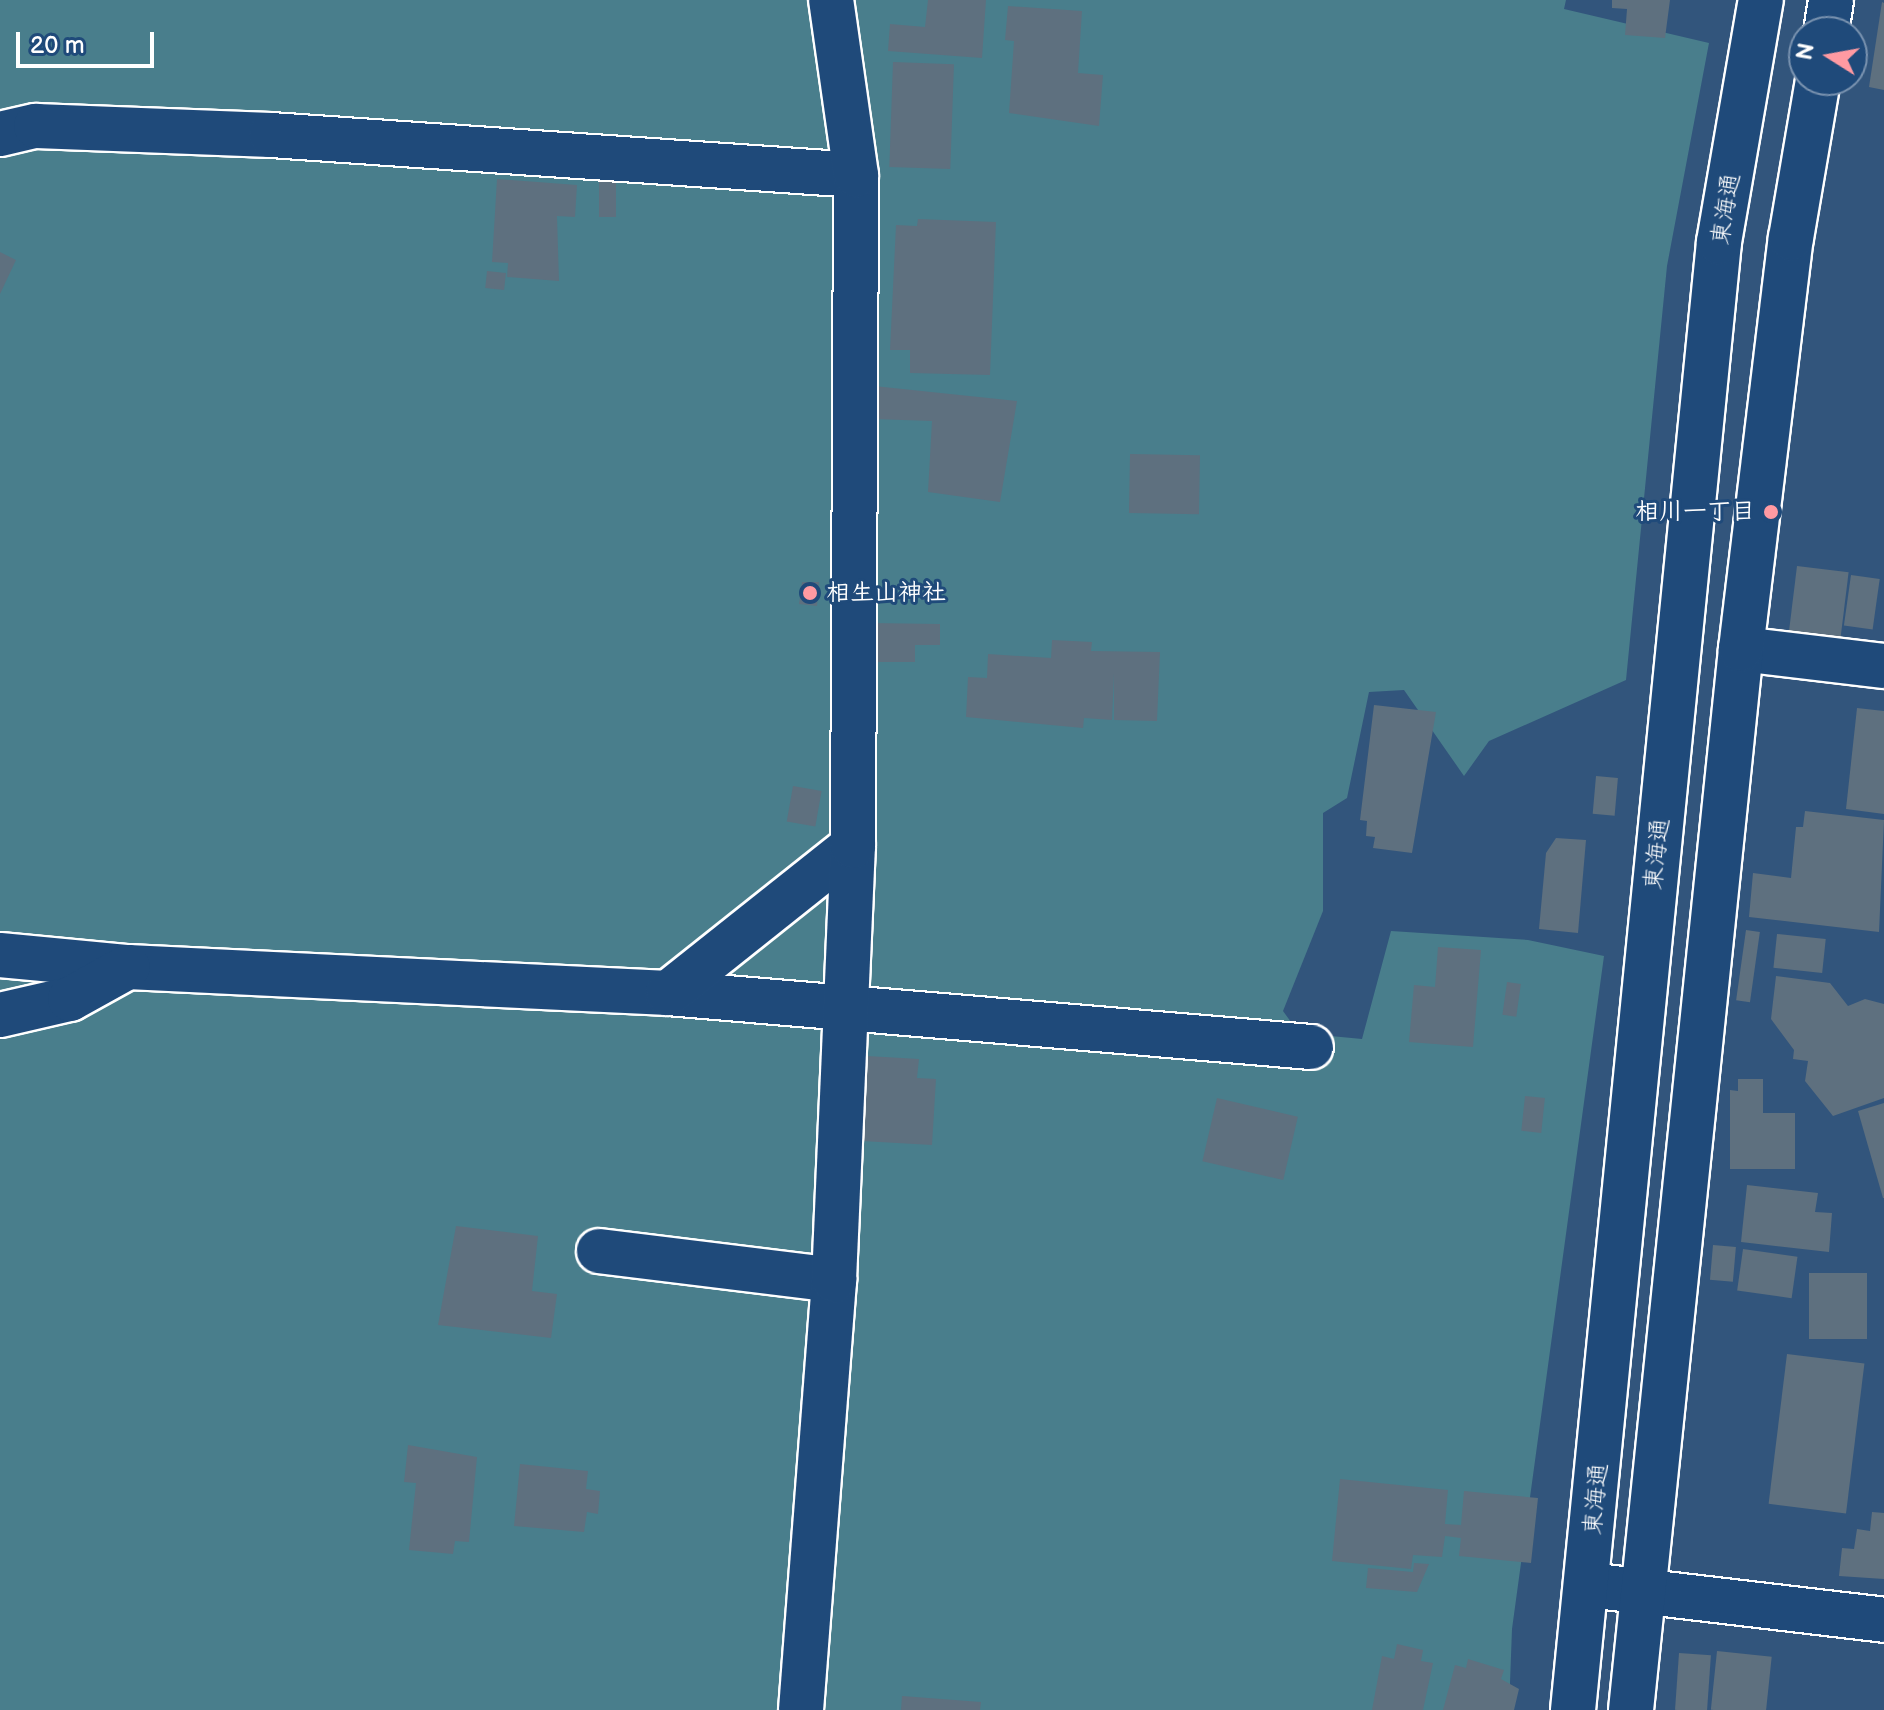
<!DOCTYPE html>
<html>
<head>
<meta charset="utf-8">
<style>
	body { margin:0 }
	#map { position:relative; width:1884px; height:1710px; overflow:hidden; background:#32557c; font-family:"Balsamiq Sans","Klee One",sans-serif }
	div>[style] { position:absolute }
	.green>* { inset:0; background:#497e8c }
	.building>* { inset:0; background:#5e707f; transform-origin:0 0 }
	.roads { filter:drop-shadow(2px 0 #fff) drop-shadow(-2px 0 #fff) drop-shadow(0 2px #fff) drop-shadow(0 -2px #fff) }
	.minor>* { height:44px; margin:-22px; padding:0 22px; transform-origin:22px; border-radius:22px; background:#1f4a7a }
	.major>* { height:44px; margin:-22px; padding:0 22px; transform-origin:22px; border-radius:22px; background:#1f4a7a }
	.dots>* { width:22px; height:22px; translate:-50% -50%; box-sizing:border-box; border:4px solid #1f4a7a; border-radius:50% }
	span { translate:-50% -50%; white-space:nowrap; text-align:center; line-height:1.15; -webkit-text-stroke:6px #1f4a7a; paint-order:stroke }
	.street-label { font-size:24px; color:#fff }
	.poi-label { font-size:24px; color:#fff; font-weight:700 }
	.right { translate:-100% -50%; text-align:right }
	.left { translate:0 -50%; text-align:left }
	.north { position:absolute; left:1788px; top:16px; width:80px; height:80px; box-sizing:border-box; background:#1f4a7a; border:2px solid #7992af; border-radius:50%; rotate:281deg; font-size:22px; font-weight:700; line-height:32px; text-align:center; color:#fff }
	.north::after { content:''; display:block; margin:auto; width:28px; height:36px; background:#ff9aa2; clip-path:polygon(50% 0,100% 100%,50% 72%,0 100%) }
	.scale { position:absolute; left:16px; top:32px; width:138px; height:36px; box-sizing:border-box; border:4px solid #fff; border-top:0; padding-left:10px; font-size:24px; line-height:28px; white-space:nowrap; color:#fff; -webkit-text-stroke:6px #1f4a7a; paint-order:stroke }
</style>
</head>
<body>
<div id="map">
	<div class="green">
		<i style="clip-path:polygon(0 0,1566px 0,1564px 9px,1709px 43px,1667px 266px,1626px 680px,1489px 741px,1464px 776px,1404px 690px,1369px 692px,1347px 798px,1323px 813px,1323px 911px,1283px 1011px,1299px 1033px,1362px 1039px,1391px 931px,1528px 940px,1604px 956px,1512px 1629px,1509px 1710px,0 1710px)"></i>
	</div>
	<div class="building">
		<i style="clip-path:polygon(928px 0,986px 0,982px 58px,888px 51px,890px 24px,925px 27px)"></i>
		<i style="clip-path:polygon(1612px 0,1670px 0,1665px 38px,1625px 35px,1627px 9px,1612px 8px)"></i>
		<i style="clip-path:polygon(1882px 2px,1884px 3px,1884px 90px,1869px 87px)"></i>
		<i style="clip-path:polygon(1008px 6px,1082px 11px,1078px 73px,1103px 75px,1099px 126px,1009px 113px,1014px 41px,1005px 40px)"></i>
		<i style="left:893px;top:62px;width:61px;height:105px;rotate:2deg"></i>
		<i style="clip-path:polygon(497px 179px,577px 185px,575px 217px,557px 216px,559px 281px,507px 277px,508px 263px,492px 262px)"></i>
		<i style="left:599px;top:182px;width:17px;height:35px"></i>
		<i style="clip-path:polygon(918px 219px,996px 222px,990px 375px,910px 373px,910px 350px,890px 350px,896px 225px,917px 226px)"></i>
		<i style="clip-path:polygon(0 252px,16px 260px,0 294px)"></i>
		<i style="left:487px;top:271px;width:19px;height:17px;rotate:6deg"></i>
		<i style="clip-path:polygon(874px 386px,1017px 401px,1000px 502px,928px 492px,932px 421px,873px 419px)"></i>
		<i style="left:1130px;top:454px;width:70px;height:59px;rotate:1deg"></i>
		<i style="left:1797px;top:566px;width:52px;height:67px;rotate:7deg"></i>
		<i style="left:1851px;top:575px;width:29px;height:51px;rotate:8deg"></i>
		<i style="clip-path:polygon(802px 582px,819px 582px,817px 606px,799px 604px)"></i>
		<i style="clip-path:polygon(870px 623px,940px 624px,940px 645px,915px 645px,915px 662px,870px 662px)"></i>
		<i style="clip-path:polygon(1052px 640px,1092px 642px,1091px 651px,1160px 652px,1157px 721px,1114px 720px,1114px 673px,1112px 720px,1084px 718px,1083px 728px,966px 717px,968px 677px,987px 678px,988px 654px,1051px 658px)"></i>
		<i style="clip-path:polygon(1374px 705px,1436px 712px,1412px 853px,1373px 848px,1375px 837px,1366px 836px,1367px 821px,1360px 820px)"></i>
		<i style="clip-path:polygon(1857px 708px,1884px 711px,1884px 814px,1846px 809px)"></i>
		<i style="left:1596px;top:776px;width:22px;height:38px;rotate:5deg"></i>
		<i style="left:793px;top:786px;width:29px;height:36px;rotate:10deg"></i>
		<i style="clip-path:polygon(1805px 811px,1884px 820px,1879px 932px,1749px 917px,1753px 873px,1791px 878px,1796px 827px,1803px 827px)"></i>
		<i style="clip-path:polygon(1556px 838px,1586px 840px,1578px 933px,1539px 929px,1546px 853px)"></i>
		<i style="left:1746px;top:930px;width:14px;height:71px;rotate:8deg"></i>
		<i style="left:1777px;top:934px;width:49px;height:34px;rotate:6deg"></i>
		<i style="clip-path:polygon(1438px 947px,1481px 950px,1473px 1047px,1409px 1042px,1414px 985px,1435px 987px)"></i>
		<i style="clip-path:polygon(1776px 976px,1830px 983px,1848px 1006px,1865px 999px,1884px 1004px,1884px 1098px,1833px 1116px,1805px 1081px,1808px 1061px,1793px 1059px,1794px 1050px,1771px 1019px)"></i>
		<i style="left:1507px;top:982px;width:14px;height:33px;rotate:8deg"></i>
		<i style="clip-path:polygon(867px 1056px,919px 1059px,917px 1078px,936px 1079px,932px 1145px,862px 1141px)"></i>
		<i style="clip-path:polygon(1738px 1079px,1763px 1079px,1763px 1113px,1795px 1113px,1795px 1169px,1730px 1169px,1730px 1090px,1738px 1091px)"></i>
		<i style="left:1525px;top:1096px;width:20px;height:35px;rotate:6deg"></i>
		<i style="left:1217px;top:1098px;width:83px;height:65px;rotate:13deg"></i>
		<i style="clip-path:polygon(1884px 1103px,1884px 1198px,1883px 1198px,1858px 1111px)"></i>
		<i style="clip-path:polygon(1747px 1185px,1818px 1193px,1815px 1212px,1832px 1213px,1829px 1252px,1741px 1242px)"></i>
		<i style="clip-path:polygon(456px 1226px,538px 1236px,532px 1291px,557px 1294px,551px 1338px,438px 1325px)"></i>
		<i style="left:1713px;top:1245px;width:23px;height:35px;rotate:5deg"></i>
		<i style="left:1743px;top:1249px;width:55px;height:42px;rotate:8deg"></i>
		<i style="left:1809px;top:1273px;width:58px;height:66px"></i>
		<i style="left:1787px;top:1354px;width:78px;height:151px;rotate:7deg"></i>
		<i style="clip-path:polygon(408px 1445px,477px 1457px,469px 1542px,455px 1541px,453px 1554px,409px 1550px,416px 1483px,404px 1482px)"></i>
		<i style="clip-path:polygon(520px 1464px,588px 1471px,586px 1489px,600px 1491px,598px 1514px,587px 1512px,584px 1532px,514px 1526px)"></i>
		<i style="clip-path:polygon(1340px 1479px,1448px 1490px,1445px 1524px,1461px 1525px,1464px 1491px,1538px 1498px,1531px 1563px,1459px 1556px,1461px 1538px,1445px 1536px,1442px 1557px,1413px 1555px,1411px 1569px,1332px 1561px)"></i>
		<i style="clip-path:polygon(1872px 1512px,1884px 1513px,1884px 1579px,1839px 1576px,1842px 1548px,1854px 1549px,1857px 1529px,1870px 1531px)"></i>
		<i style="clip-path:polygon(1414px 1563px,1429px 1564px,1417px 1592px,1366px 1588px,1368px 1568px,1413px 1572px)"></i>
		<i style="clip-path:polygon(1397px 1644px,1423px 1650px,1421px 1661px,1433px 1663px,1423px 1710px,1372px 1710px,1382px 1656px,1394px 1659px)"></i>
		<i style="left:1717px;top:1651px;width:55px;height:59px;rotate:6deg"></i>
		<i style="left:1679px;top:1653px;width:32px;height:57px;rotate:4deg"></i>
		<i style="clip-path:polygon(1468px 1659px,1504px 1670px,1501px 1679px,1519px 1689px,1514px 1710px,1443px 1710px,1455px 1665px,1466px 1668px)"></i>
		<i style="clip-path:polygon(902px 1696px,981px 1702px,980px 1710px,901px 1710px)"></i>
	</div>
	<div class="roads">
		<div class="minor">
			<i style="left:0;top:134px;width:37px;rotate:-13deg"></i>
			<i style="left:36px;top:126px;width:235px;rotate:2.2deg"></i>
			<i style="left:271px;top:135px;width:586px;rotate:3.91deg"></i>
			<i style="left:1741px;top:649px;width:144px;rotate:6.8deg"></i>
			<i style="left:0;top:955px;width:129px;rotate:5.4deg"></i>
			<i style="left:128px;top:967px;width:541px;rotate:2.76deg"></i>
			<i style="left:668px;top:993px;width:645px;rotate:4.8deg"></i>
			<i style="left:668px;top:993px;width:236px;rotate:-38.5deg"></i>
			<i style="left:0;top:1015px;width:72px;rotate:-12.9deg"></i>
			<i style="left:70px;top:999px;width:66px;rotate:-28.9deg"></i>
			<i style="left:599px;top:1251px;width:237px;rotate:7deg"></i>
			<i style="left:1588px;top:1585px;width:298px;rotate:6.7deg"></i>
			<i style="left:801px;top:1710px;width:431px;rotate:-85.6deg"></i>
			<i style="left:834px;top:1280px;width:434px;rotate:-87.5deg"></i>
			<i style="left:853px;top:846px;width:671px;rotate:-89.74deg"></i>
			<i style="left:856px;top:175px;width:177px;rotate:-98.1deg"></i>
		</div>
		<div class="major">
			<i style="left:1826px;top:32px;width:32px;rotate:-81deg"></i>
			<i style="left:1573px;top:1710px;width:1475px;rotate:-84.32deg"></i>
			<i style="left:1719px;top:242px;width:246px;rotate:-80.2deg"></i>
			<i style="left:1631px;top:1710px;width:1067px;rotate:-84.08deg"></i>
			<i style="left:1741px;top:649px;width:414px;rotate:-83.1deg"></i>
			<i style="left:1791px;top:238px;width:160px;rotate:-80.3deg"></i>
		</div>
	</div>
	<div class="dots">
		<i style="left:1771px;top:512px;background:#ff9aa2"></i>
		<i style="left:810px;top:593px;background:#ff9aa2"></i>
	</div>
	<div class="street-label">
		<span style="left:1726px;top:209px;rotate:-81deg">東海通</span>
		<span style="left:1657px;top:854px;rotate:-84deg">東海通</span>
		<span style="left:1596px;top:1499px;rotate:-85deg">東海通</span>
	</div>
	<div class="poi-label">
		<span class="right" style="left:1755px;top:512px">相川一丁目</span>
		<span class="left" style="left:826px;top:593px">相生山神社</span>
	</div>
	<div class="north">N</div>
	<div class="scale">20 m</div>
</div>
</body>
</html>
